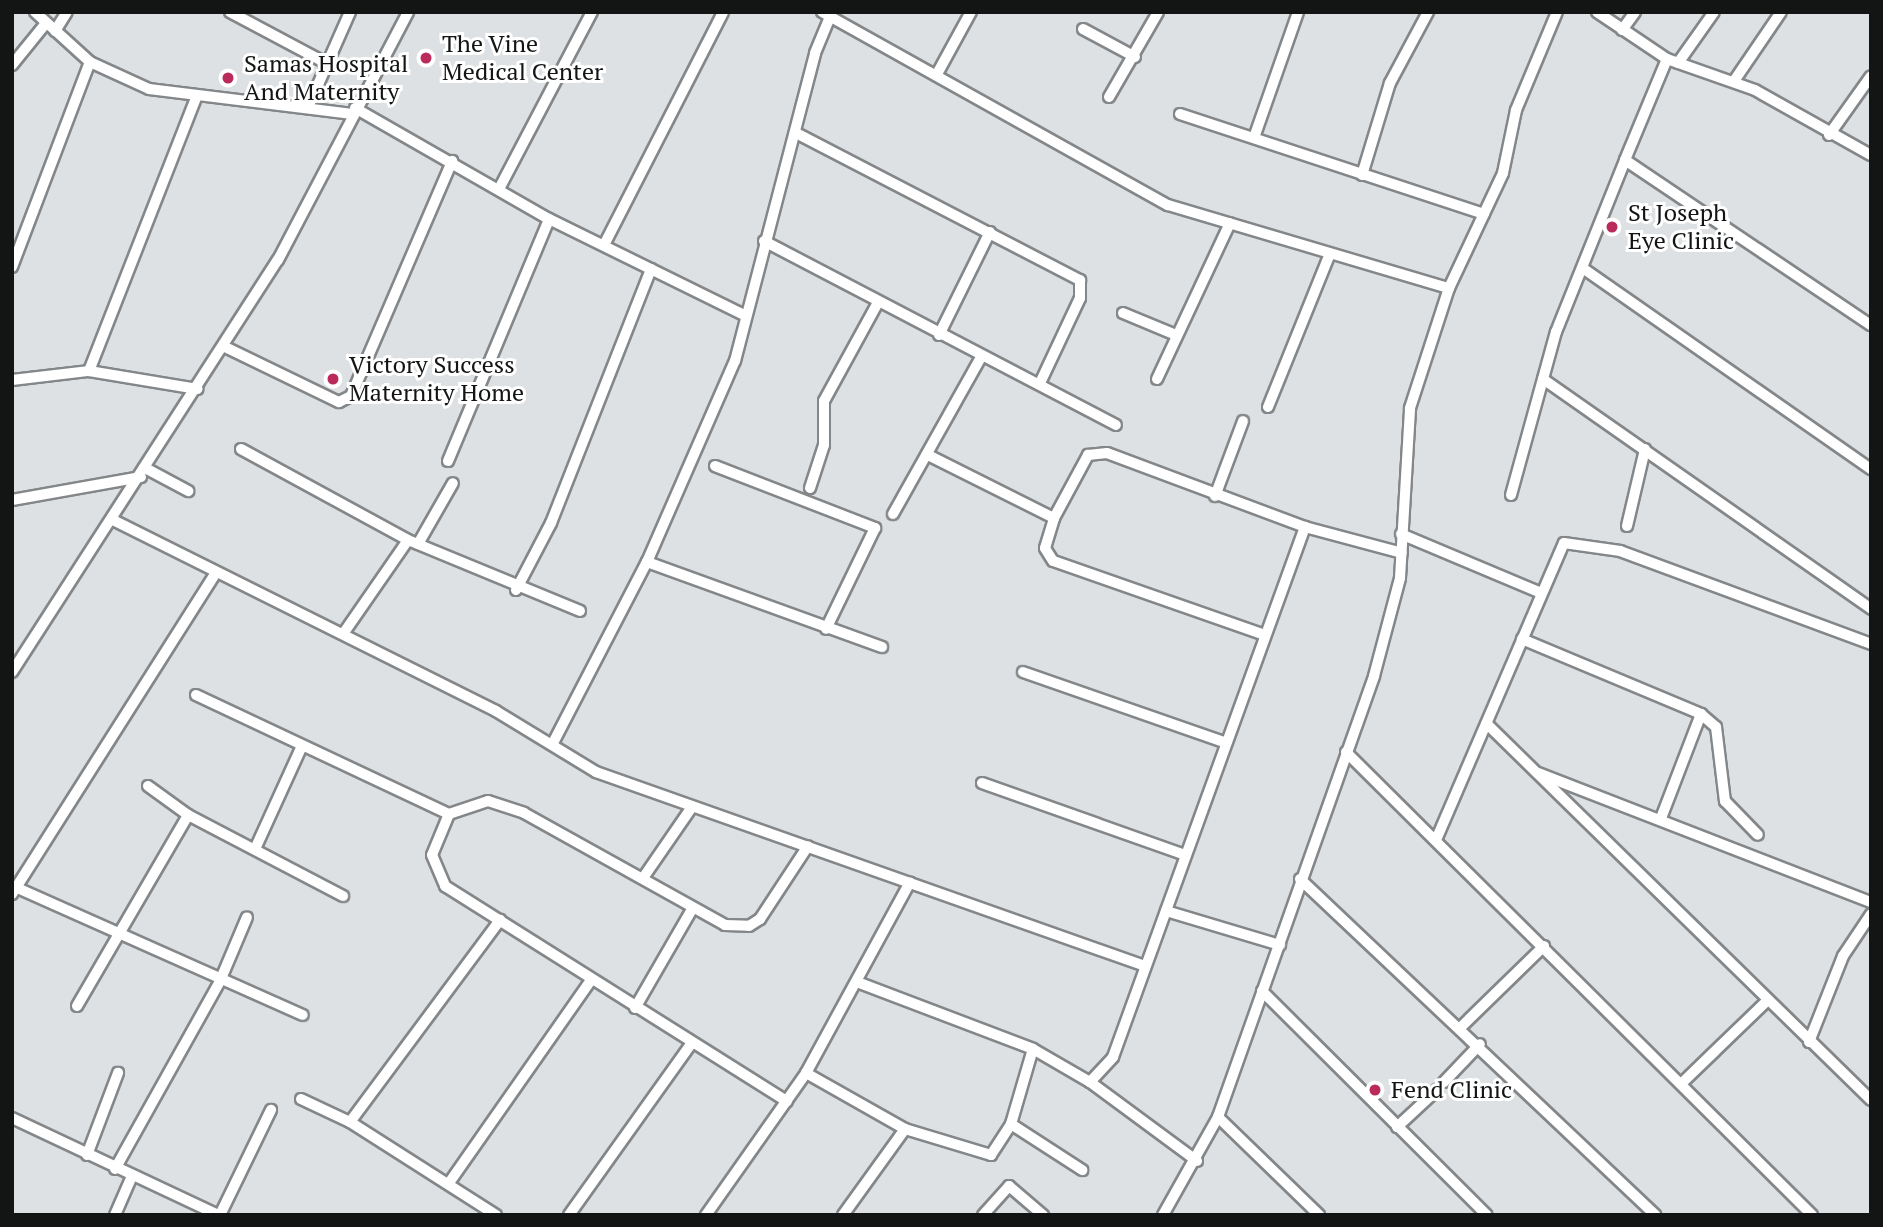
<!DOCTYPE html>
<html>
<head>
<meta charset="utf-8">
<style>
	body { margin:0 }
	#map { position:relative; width:1883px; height:1227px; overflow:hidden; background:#dee1e3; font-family:"PT Serif",serif }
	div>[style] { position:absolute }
	.roads { filter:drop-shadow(2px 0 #848789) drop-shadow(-2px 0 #848789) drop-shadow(0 2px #848789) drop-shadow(0 -2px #848789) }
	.minor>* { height:10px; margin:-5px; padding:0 5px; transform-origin:5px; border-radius:5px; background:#fff }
	.dots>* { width:19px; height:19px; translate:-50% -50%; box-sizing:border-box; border:4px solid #fff; border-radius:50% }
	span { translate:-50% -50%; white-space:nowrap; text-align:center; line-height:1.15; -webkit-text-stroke:6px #fff; paint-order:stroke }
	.poi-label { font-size:24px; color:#131414 }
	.left { translate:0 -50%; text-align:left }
	.frame { position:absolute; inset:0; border:14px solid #131414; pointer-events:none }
</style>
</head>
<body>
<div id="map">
	<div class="roads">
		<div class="minor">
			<i style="left:35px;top:12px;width:74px;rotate:42.3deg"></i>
			<i style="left:90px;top:62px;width:65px;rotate:24.6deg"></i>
			<i style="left:149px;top:89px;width:205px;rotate:7deg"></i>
			<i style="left:230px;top:12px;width:111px;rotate:28deg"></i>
			<i style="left:822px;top:12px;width:396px;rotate:29.2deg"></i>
			<i style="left:1168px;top:205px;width:293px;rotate:16.5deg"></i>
			<i style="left:1597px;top:12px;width:84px;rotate:33.9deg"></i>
			<i style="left:1667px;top:59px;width:93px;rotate:19.4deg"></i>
			<i style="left:1755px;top:90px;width:133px;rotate:29.3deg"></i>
			<i style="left:1083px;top:29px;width:59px;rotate:28.3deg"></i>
			<i style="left:1622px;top:30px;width:22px;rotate:-54deg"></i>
			<i style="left:55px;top:31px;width:22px;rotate:-58deg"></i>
			<i style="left:1667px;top:59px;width:109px;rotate:112.6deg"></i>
			<i style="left:1625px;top:160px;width:296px;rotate:33.9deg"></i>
			<i style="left:1678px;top:63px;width:62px;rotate:-54.8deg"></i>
			<i style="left:12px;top:65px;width:54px;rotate:-51deg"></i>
			<i style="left:937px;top:74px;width:71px;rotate:-61.3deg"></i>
			<i style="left:1734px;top:81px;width:83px;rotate:-55.7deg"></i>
			<i style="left:1109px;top:97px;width:98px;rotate:-60deg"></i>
			<i style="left:309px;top:105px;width:102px;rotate:-66.2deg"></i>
			<i style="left:355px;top:108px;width:224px;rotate:29.8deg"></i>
			<i style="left:549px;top:219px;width:217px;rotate:26.2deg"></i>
			<i style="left:1180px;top:114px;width:320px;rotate:18.2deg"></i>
			<i style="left:798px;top:134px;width:318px;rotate:27.4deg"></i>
			<i style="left:1080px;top:280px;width:18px;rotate:90deg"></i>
			<i style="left:1080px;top:298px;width:94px;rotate:115.2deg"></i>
			<i style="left:1255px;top:135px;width:130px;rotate:-70.7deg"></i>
			<i style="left:1829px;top:135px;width:72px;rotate:-54.6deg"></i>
			<i style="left:1362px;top:175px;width:96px;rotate:-73.1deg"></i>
			<i style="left:1390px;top:83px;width:81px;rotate:-61.8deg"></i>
			<i style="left:499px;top:189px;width:200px;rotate:-62.3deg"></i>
			<i style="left:764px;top:241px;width:397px;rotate:27.6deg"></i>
			<i style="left:605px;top:243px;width:259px;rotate:-62.9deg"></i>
			<i style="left:12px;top:267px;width:219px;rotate:-69.2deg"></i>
			<i style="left:1584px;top:269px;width:350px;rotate:34.9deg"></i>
			<i style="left:1123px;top:313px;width:57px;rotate:22.5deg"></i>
			<i style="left:939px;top:335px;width:115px;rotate:-63.7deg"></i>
			<i style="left:223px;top:346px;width:129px;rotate:25.8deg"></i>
			<i style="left:339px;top:402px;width:13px;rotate:-27deg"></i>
			<i style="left:351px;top:396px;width:256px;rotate:-66.7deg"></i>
			<i style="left:89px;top:371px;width:293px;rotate:-68.6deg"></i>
			<i style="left:1157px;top:379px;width:172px;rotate:-64.9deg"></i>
			<i style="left:1543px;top:379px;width:401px;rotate:35deg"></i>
			<i style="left:12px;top:380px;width:78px;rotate:-6.7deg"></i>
			<i style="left:89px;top:371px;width:110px;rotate:9.4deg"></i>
			<i style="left:1268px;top:407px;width:163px;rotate:-68deg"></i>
			<i style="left:241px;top:449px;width:190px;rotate:28.6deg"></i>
			<i style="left:408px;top:540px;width:186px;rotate:22.4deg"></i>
			<i style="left:928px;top:455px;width:141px;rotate:26.6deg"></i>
			<i style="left:448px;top:461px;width:262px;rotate:-67.3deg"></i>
			<i style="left:715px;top:466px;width:172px;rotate:21.2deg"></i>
			<i style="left:875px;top:528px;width:112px;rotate:115.9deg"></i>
			<i style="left:147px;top:469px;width:47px;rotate:28.2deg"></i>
			<i style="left:810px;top:488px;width:45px;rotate:-72deg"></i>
			<i style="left:824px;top:445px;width:44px;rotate:-90deg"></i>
			<i style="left:824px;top:401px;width:111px;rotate:-61.3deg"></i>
			<i style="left:1511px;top:495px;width:169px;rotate:-74.6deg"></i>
			<i style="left:1556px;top:332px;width:185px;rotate:-68.1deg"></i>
			<i style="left:1215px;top:496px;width:80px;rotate:-69.5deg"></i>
			<i style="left:12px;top:500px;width:131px;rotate:-10.1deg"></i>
			<i style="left:893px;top:514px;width:180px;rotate:-60.7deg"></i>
			<i style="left:113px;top:520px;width:428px;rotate:26.5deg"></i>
			<i style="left:496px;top:711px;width:117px;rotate:31.4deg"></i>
			<i style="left:596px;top:772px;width:582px;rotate:19.46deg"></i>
			<i style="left:1627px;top:526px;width:79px;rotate:-76.8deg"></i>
			<i style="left:1401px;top:534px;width:150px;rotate:22.8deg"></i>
			<i style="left:418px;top:544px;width:70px;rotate:-60.2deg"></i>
			<i style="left:647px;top:562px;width:250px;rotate:19.9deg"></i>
			<i style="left:516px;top:590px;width:76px;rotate:-62.4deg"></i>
			<i style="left:551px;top:523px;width:273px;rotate:-68.5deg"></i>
			<i style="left:343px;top:634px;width:114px;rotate:-55.3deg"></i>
			<i style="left:1262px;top:634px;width:221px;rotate:-160.7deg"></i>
			<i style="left:1053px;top:561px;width:15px;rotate:-122deg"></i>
			<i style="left:1045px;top:548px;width:31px;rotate:-73deg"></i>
			<i style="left:1054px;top:518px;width:72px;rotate:-61.6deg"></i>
			<i style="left:1088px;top:455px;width:19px;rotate:-6deg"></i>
			<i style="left:1107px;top:453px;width:211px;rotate:20.5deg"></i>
			<i style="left:1305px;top:527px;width:100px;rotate:15deg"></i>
			<i style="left:1522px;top:639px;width:194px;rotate:22.7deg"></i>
			<i style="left:1701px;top:714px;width:111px;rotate:111deg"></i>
			<i style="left:12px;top:672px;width:490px;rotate:-57.2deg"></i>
			<i style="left:278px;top:260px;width:280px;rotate:-62.3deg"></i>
			<i style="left:1023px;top:672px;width:213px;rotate:19.2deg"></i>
			<i style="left:196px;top:695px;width:280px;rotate:25.2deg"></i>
			<i style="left:449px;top:814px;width:41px;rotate:-18.4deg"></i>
			<i style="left:488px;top:801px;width:38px;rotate:18deg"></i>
			<i style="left:524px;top:813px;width:230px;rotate:29.1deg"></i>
			<i style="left:725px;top:925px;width:24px;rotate:2deg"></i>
			<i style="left:749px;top:926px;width:13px;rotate:-32deg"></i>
			<i style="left:760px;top:919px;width:87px;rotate:-56.7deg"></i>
			<i style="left:1701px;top:714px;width:20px;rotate:41deg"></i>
			<i style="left:1716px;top:727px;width:75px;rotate:83.1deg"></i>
			<i style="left:1725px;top:801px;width:47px;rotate:45.9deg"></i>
			<i style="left:1488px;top:725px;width:536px;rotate:44.4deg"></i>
			<i style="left:553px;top:743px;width:204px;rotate:-62.6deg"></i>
			<i style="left:647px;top:562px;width:219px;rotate:-66.4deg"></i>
			<i style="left:735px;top:361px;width:318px;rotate:-75.4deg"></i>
			<i style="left:815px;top:53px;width:44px;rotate:-67.5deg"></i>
			<i style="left:1346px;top:752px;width:657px;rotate:44.81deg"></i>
			<i style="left:1538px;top:773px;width:357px;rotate:21.2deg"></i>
			<i style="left:982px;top:783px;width:213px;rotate:19.5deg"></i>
			<i style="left:148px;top:786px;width:49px;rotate:35.9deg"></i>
			<i style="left:449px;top:814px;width:44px;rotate:112.5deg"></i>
			<i style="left:432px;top:855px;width:34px;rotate:67deg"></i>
			<i style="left:445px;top:886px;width:404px;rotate:32.2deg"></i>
			<i style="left:1436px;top:840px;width:323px;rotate:-66.7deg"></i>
			<i style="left:1564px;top:543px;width:57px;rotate:8.1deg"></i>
			<i style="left:1620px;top:551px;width:268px;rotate:20.3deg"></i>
			<i style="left:255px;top:849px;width:113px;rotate:-65.5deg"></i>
			<i style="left:643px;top:878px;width:86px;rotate:-55.4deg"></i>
			<i style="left:1300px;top:879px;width:489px;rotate:43.4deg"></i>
			<i style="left:13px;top:886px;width:317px;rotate:24deg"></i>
			<i style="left:12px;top:894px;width:379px;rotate:-57.6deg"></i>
			<i style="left:1166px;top:911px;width:119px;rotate:16.6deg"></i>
			<i style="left:857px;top:982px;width:188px;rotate:20.8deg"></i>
			<i style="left:1033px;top:1049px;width:66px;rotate:30.1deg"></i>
			<i style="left:1090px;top:1082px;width:133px;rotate:36.4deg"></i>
			<i style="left:1262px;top:991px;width:317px;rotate:44.9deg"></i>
			<i style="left:77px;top:1006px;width:221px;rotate:-59.8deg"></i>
			<i style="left:188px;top:815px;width:175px;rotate:27.6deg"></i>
			<i style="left:635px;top:1008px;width:112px;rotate:-60deg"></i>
			<i style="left:1461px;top:1027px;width:116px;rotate:-44.3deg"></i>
			<i style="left:1809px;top:1042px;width:92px;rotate:-68.4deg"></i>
			<i style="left:1843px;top:956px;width:50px;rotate:-56.3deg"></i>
			<i style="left:806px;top:1073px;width:114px;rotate:29.5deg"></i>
			<i style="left:905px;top:1129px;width:90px;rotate:16.8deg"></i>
			<i style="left:991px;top:1155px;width:37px;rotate:-57deg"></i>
			<i style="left:1011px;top:1124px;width:78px;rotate:-73.7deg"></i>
			<i style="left:1684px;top:1081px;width:117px;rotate:-44deg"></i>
			<i style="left:1090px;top:1082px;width:34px;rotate:-47deg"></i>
			<i style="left:1113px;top:1057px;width:564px;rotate:-70.09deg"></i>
			<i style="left:1444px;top:1082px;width:52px;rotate:-46.5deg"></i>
			<i style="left:301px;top:1099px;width:54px;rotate:25.1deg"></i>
			<i style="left:1218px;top:1117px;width:141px;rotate:44.1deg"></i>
			<i style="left:12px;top:1118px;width:228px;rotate:25.2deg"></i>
			<i style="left:1011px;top:1124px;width:85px;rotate:32.9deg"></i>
			<i style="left:1397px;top:1127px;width:56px;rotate:-42.8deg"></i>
			<i style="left:87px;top:1155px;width:88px;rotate:-69.3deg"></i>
			<i style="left:115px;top:1169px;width:215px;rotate:-60.8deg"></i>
			<i style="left:220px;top:981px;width:69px;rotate:-67.1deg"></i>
			<i style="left:449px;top:1183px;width:246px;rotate:-55deg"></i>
			<i style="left:115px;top:1215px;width:43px;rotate:-66.4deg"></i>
			<i style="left:220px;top:1215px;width:117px;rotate:-64.1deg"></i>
			<i style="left:496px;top:1215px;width:173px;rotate:-147.5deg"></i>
			<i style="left:350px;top:1122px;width:252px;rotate:-53.4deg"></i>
			<i style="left:569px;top:1215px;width:210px;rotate:-54.5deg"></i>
			<i style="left:706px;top:1215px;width:174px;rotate:-54.8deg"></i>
			<i style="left:806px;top:1073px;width:217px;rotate:-61.4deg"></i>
			<i style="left:843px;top:1215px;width:106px;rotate:-54.2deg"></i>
			<i style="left:983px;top:1215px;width:39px;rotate:-48deg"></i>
			<i style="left:1009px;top:1186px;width:45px;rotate:40.5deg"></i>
			<i style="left:1163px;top:1215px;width:112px;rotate:-60.7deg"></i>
			<i style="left:1218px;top:1117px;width:468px;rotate:-70.5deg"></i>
			<i style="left:1374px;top:676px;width:101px;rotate:-75.1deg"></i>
			<i style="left:1400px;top:578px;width:170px;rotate:-86.6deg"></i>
			<i style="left:1410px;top:408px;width:126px;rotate:-72deg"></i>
			<i style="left:1449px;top:288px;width:127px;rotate:-64.8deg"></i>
			<i style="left:1503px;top:173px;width:64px;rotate:-78.3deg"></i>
			<i style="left:1516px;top:110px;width:106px;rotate:-67.3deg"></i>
		</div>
	</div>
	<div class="dots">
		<i style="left:426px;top:58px;background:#ba2b5b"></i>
		<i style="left:228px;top:78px;background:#ba2b5b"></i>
		<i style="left:1612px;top:227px;background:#ba2b5b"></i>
		<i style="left:333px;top:379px;background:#ba2b5b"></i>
		<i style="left:1375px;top:1090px;background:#ba2b5b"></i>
	</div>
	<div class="poi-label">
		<span class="left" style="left:442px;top:58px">The Vine<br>Medical Center</span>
		<span class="left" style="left:244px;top:78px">Samas Hospital<br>And Maternity</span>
		<span class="left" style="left:1628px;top:227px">St Joseph<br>Eye Clinic</span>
		<span class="left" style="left:349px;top:379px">Victory Success<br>Maternity Home</span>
		<span class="left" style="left:1391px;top:1090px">Fend Clinic</span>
	</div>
	<div class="frame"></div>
</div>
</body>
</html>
